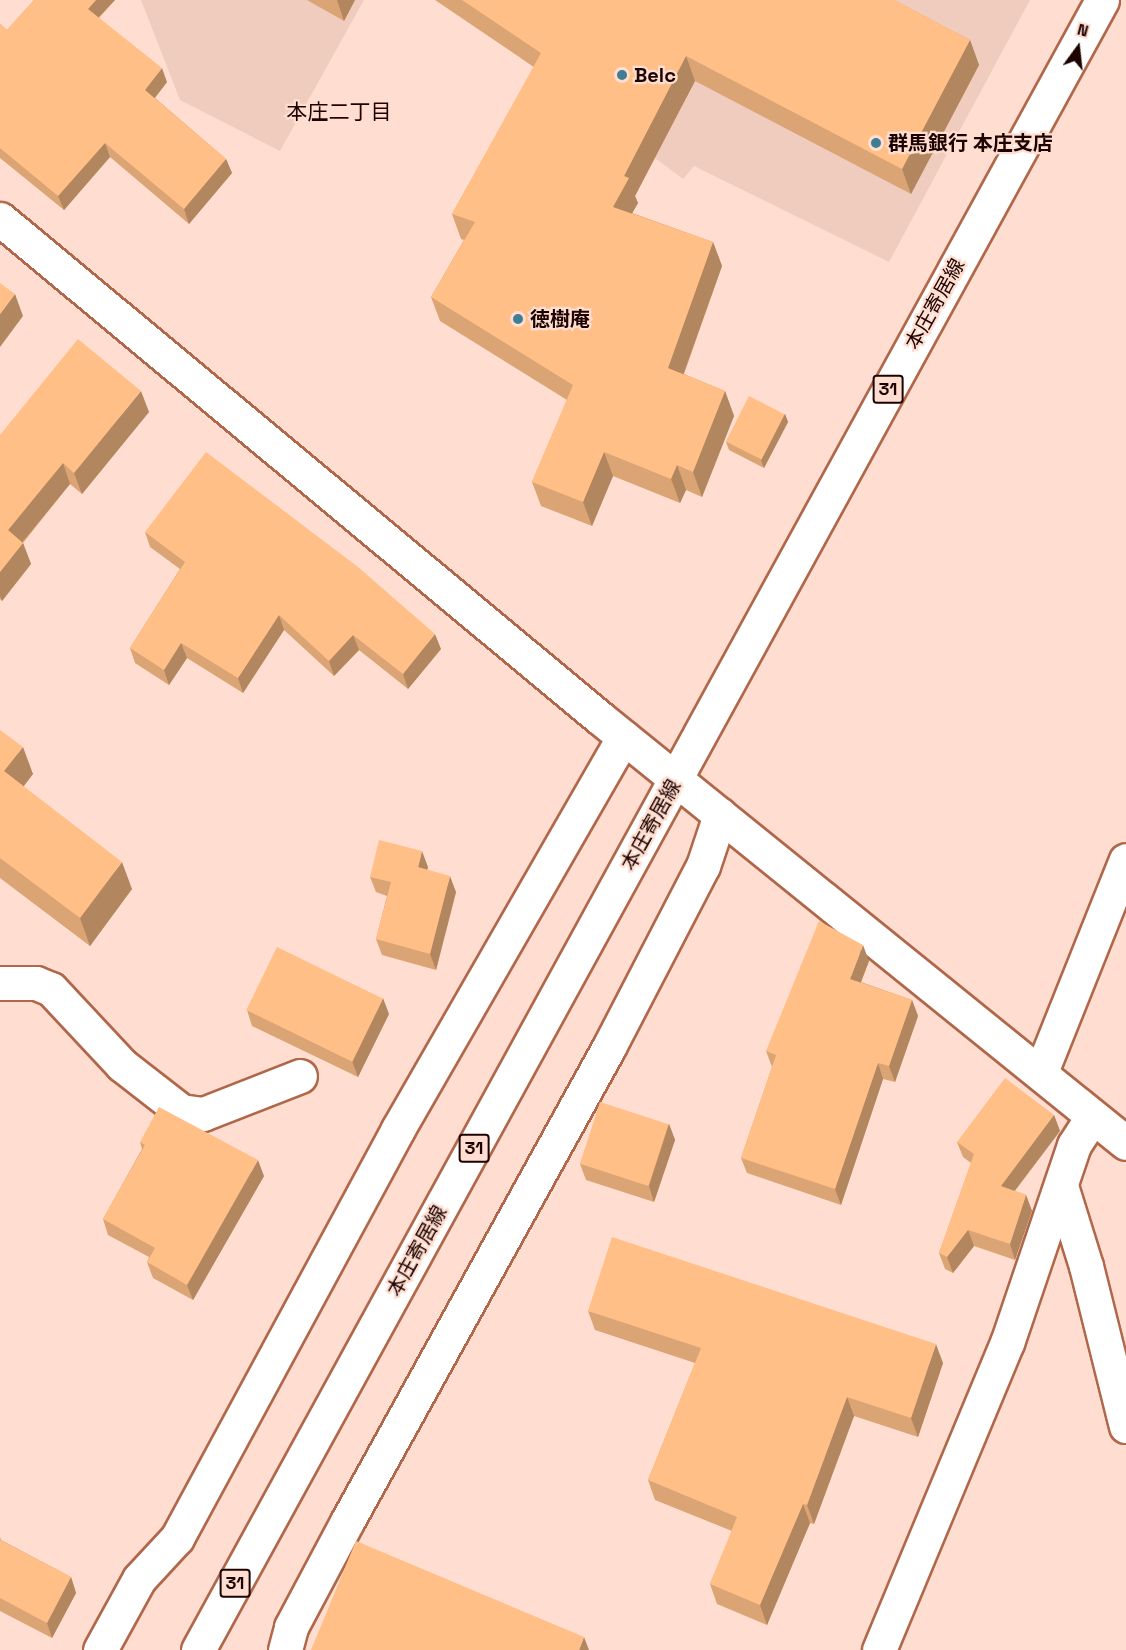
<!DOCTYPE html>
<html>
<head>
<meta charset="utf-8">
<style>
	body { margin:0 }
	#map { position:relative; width:1126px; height:1650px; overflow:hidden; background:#ffded1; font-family:"Space Grotesk","Noto Sans JP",sans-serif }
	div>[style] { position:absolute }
	.built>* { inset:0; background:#efccbe }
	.roads { filter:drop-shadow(2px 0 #b0674a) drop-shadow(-2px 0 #b0674a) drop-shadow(0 2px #b0674a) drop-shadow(0 -2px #b0674a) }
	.minor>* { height:33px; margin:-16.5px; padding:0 16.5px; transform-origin:16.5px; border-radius:16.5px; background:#fff }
	.major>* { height:33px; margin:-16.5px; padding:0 16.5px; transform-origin:16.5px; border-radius:16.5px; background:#fff }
	.wall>* { inset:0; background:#dba474 }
	.shaded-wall>* { inset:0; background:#b2865e }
	.building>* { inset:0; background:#ffbf87; transform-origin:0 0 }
	.dots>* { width:16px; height:16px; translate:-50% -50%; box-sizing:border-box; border:3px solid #ffded1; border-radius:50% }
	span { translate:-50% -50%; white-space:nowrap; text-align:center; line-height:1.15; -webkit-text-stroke:4.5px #ffded1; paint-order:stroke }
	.shield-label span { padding:2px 4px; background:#ffded1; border:2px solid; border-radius:4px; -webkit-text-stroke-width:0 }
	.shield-label { font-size:18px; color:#1d0300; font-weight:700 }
	.poi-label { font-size:20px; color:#1d0300; font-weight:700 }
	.left { translate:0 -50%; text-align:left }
	.street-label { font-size:20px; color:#1d0300 }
	.neighbourhood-label { font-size:21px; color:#1d0300 }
	.north { position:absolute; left:1048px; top:18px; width:60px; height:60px; -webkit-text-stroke:4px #ffded1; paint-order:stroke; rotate:15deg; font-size:16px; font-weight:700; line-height:24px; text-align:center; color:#1d0300 }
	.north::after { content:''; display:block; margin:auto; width:21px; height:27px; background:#1d0300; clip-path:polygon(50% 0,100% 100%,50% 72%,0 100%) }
</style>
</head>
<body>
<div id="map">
	<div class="built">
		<i style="clip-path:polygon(141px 0,364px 0,280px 151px,180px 100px)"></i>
		<i style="clip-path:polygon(443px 0,1030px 0,889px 262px,694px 166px,683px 179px)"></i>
	</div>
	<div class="roads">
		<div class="minor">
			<i style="left:0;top:219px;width:780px;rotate:39.75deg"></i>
			<i style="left:600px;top:718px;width:676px;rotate:38.94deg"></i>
			<i style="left:0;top:983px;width:36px"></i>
			<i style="left:36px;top:983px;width:16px;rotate:22deg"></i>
			<i style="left:51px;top:989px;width:104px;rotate:46.9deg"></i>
			<i style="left:122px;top:1065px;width:75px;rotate:37.9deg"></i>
			<i style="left:181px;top:1111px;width:22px;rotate:8deg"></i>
			<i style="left:203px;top:1114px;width:104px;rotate:-21.4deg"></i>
			<i style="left:1041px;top:1072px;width:228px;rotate:-68.2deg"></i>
			<i style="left:1062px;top:1189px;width:81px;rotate:72.7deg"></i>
			<i style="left:1086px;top:1266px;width:165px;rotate:76deg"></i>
			<i style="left:100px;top:1650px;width:81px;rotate:-61.2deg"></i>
			<i style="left:139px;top:1579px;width:56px;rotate:-47.2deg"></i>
			<i style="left:177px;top:1538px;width:465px;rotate:-61.6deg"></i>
			<i style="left:398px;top:1129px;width:452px;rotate:-60.1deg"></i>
			<i style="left:285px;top:1650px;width:24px;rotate:-75deg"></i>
			<i style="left:291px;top:1627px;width:121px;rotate:-62deg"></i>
			<i style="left:348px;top:1520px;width:540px;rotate:-61.11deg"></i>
			<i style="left:609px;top:1047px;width:204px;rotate:-62.6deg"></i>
			<i style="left:703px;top:866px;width:54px;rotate:-71.6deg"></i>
			<i style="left:879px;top:1650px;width:333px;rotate:-67.4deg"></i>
			<i style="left:1007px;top:1343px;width:209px;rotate:-71.3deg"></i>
			<i style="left:1074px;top:1145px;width:33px;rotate:-57deg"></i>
		</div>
		<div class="major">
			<i style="left:198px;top:1650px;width:1881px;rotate:-61.28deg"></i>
		</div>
	</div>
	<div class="wall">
		<i style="clip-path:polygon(34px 0,115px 0,99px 18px,167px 82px,155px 98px,226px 159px,232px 173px,189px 224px,110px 157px,64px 210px,0 158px,0 24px,7px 30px)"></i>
		<i style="clip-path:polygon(307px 0,355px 0,344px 21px)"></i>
		<i style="clip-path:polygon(435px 0,894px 0,970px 40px,979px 65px,911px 194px,695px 81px,635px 196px,638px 203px,632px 213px,713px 242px,722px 266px,684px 374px,725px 391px,734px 416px,702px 497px,686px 490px,680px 503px,613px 476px,592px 526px,541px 506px,532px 482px,567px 400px,440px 321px,431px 297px,464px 240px,461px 239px,452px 214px,534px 67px)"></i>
		<i style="clip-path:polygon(149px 412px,82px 494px,70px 484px,23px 543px,31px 564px,2px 601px,0 599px,0 435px)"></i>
		<i style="clip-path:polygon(785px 414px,788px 422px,764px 468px,729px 450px,726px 442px)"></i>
		<i style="clip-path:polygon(145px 532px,441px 649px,408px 689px,359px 650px,334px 676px,284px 630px,243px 693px,187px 658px,169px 685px,135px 663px,130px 648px,180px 569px,150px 547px)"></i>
		<i style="clip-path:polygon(0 730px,33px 774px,23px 786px,132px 889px,90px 946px,0 878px)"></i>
		<i style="clip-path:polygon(428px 867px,427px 870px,456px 892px,436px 970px,382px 955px,376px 939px,387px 896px,376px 892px,370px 877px)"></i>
		<i style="clip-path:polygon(869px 961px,861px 982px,912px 1000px,918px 1016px,895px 1082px,883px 1079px,841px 1205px,747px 1173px,741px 1158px,772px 1067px,766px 1051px)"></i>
		<i style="clip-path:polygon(247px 1010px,389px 1014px,358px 1077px,252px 1026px)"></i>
		<i style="clip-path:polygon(1054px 1115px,1060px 1131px,1015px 1191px,1026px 1195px,1032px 1211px,1015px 1260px,974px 1246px,953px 1273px,945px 1269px,939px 1253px,971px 1163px,963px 1157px,957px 1142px)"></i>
		<i style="clip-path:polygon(669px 1124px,675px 1140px,654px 1202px,586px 1180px,580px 1164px)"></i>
		<i style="clip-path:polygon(140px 1142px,264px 1176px,193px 1300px,153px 1278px,147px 1262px,149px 1257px,108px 1235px,103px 1219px,142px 1149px)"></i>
		<i style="clip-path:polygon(588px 1311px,943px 1363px,918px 1437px,854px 1416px,814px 1524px,810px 1523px,767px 1625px,717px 1604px,710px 1584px,732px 1531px,655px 1500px,648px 1480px,695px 1363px,595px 1330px)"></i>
		<i style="clip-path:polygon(0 1537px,1px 1540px,71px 1577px,76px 1593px,52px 1638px,0 1611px)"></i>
	</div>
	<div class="shaded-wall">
		<i style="clip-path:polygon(96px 0,115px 0,93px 23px,88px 9px)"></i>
		<i style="clip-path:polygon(337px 0,355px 0,344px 21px)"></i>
		<i style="clip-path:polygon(970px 40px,979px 65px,911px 194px,902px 169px)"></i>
		<i style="clip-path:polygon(686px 56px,695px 81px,635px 196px,638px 203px,622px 231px,613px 207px,624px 176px)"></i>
		<i style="clip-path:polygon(162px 68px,167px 82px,150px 104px,145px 90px)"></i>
		<i style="clip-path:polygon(105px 143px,110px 157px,64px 210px,58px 196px)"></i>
		<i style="clip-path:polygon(226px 159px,232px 173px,189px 224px,184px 209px)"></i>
		<i style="clip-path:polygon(713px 242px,722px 266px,677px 392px,668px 368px)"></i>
		<i style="clip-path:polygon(15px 294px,23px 316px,0 347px,0 314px)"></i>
		<i style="clip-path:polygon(141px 391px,149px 412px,82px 494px,74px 473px)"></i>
		<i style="clip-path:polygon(725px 391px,734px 416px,702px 497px,693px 472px)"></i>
		<i style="clip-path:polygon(785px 414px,788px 422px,764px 468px,761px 460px)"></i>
		<i style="clip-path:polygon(604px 452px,613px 476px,592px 526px,583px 502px)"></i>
		<i style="clip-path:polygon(63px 463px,70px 484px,15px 551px,8px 530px)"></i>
		<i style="clip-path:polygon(677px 465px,686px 490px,680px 503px,671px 479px)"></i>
		<i style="clip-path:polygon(23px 543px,31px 564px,2px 601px,0 596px,0 572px)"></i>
		<i style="clip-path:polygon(279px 615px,284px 630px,243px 693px,238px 678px)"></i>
		<i style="clip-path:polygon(435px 634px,441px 649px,408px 689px,403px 674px)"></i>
		<i style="clip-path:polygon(353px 635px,359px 650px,334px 676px,329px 661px)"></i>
		<i style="clip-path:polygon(181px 643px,187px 658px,169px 685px,164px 670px)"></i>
		<i style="clip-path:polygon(23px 747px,33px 774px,14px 799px,4px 771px)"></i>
		<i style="clip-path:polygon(422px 851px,428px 867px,424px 883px,418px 867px)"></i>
		<i style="clip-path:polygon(122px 862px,132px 889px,90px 946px,80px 918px)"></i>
		<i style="clip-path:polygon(450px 876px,456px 892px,436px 970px,430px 954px)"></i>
		<i style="clip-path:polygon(863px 945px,869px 961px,856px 995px,850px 979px)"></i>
		<i style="clip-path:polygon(383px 998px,389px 1014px,358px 1077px,352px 1061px)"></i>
		<i style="clip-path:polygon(912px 1000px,918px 1016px,895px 1082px,889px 1066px)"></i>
		<i style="clip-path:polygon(878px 1063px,883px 1079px,841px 1205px,835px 1189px)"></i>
		<i style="clip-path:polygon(1054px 1115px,1060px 1131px,1006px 1202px,1001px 1186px)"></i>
		<i style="clip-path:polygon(669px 1124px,675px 1140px,654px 1202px,649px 1186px)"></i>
		<i style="clip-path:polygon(258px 1160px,264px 1176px,193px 1300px,187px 1285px)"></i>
		<i style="clip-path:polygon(1026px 1195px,1032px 1211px,1015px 1260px,1010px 1244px)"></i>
		<i style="clip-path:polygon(968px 1230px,974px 1246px,953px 1273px,947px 1257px)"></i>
		<i style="clip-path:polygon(936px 1344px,943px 1363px,918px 1437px,911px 1418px)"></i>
		<i style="clip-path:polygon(847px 1397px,854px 1416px,814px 1524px,807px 1505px)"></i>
		<i style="clip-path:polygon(803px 1504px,810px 1523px,767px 1625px,760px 1605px)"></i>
		<i style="clip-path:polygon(71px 1577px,76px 1593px,52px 1638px,47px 1623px)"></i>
		<i style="clip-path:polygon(584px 1637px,589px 1650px,579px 1650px)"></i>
	</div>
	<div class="building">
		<i style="clip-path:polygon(34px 0,96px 0,88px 9px,162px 68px,145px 90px,226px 159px,184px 209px,105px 143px,58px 196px,0 148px,0 24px,7px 30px)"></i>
		<i style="clip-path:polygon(462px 0,894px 0,970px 40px,902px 169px,686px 56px,624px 176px,629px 178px,613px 207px,713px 242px,668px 368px,725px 391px,693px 472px,677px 465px,671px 479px,604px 452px,583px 502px,532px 482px,573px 385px,431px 297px,475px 222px,452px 214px,541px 53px)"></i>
		<i style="clip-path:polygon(0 283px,15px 294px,0 314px)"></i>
		<i style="clip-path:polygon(78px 339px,141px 391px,74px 473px,63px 463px,8px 530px,23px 543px,0 572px,0 435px)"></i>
		<i style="left:749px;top:396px;width:40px;height:51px;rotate:27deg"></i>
		<i style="clip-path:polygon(206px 452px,358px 567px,435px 634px,403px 674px,353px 635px,329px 661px,279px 615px,238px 678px,181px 643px,164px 670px,130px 648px,185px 562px,145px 532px)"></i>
		<i style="clip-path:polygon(0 730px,23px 747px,4px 771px,122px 862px,80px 918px,0 858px)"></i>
		<i style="clip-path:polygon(379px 840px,422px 851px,418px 867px,450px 876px,430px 954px,376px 939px,391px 882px,370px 877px)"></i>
		<i style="clip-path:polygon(819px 921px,863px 945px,850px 979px,912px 1000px,889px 1066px,878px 1063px,835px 1189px,741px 1158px,776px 1055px,766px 1051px)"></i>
		<i style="left:277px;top:947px;width:118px;height:70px;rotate:26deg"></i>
		<i style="clip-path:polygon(1005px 1078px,1054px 1115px,1001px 1186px,1026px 1195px,1010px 1244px,968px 1230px,947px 1257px,939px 1253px,974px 1154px,957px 1142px)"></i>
		<i style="left:600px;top:1102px;width:72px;height:65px;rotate:18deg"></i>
		<i style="clip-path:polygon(159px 1107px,258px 1160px,187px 1285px,147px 1262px,155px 1248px,103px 1219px,145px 1145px,140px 1142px)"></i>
		<i style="clip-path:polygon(612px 1237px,936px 1344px,911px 1418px,847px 1397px,807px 1505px,803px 1504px,760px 1605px,710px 1584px,737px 1517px,648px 1480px,701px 1348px,588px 1311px)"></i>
		<i style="clip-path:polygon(0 1540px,71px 1577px,47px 1623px,0 1598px)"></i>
		<i style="clip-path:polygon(356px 1541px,584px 1637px,579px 1650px,311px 1650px)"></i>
	</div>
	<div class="dots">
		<i style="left:622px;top:75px;background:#3f7e93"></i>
		<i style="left:876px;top:143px;background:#3f7e93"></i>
		<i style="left:518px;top:319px;background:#3f7e93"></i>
	</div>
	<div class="shield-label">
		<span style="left:888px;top:389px">31</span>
		<span style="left:474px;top:1148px">31</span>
		<span style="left:235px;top:1583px">31</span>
	</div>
	<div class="poi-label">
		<span class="left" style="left:634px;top:75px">Belc</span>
		<span class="left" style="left:888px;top:143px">群馬銀行 本庄支店</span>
		<span class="left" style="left:530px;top:319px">徳樹庵</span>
	</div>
	<div class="street-label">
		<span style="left:935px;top:304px;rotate:-61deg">本庄寄居線</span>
		<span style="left:651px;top:825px;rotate:-61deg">本庄寄居線</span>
		<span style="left:417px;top:1251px;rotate:-61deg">本庄寄居線</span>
	</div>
	<div class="neighbourhood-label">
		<span style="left:339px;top:112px">本庄二丁目</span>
	</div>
	<div class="north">N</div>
</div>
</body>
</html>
